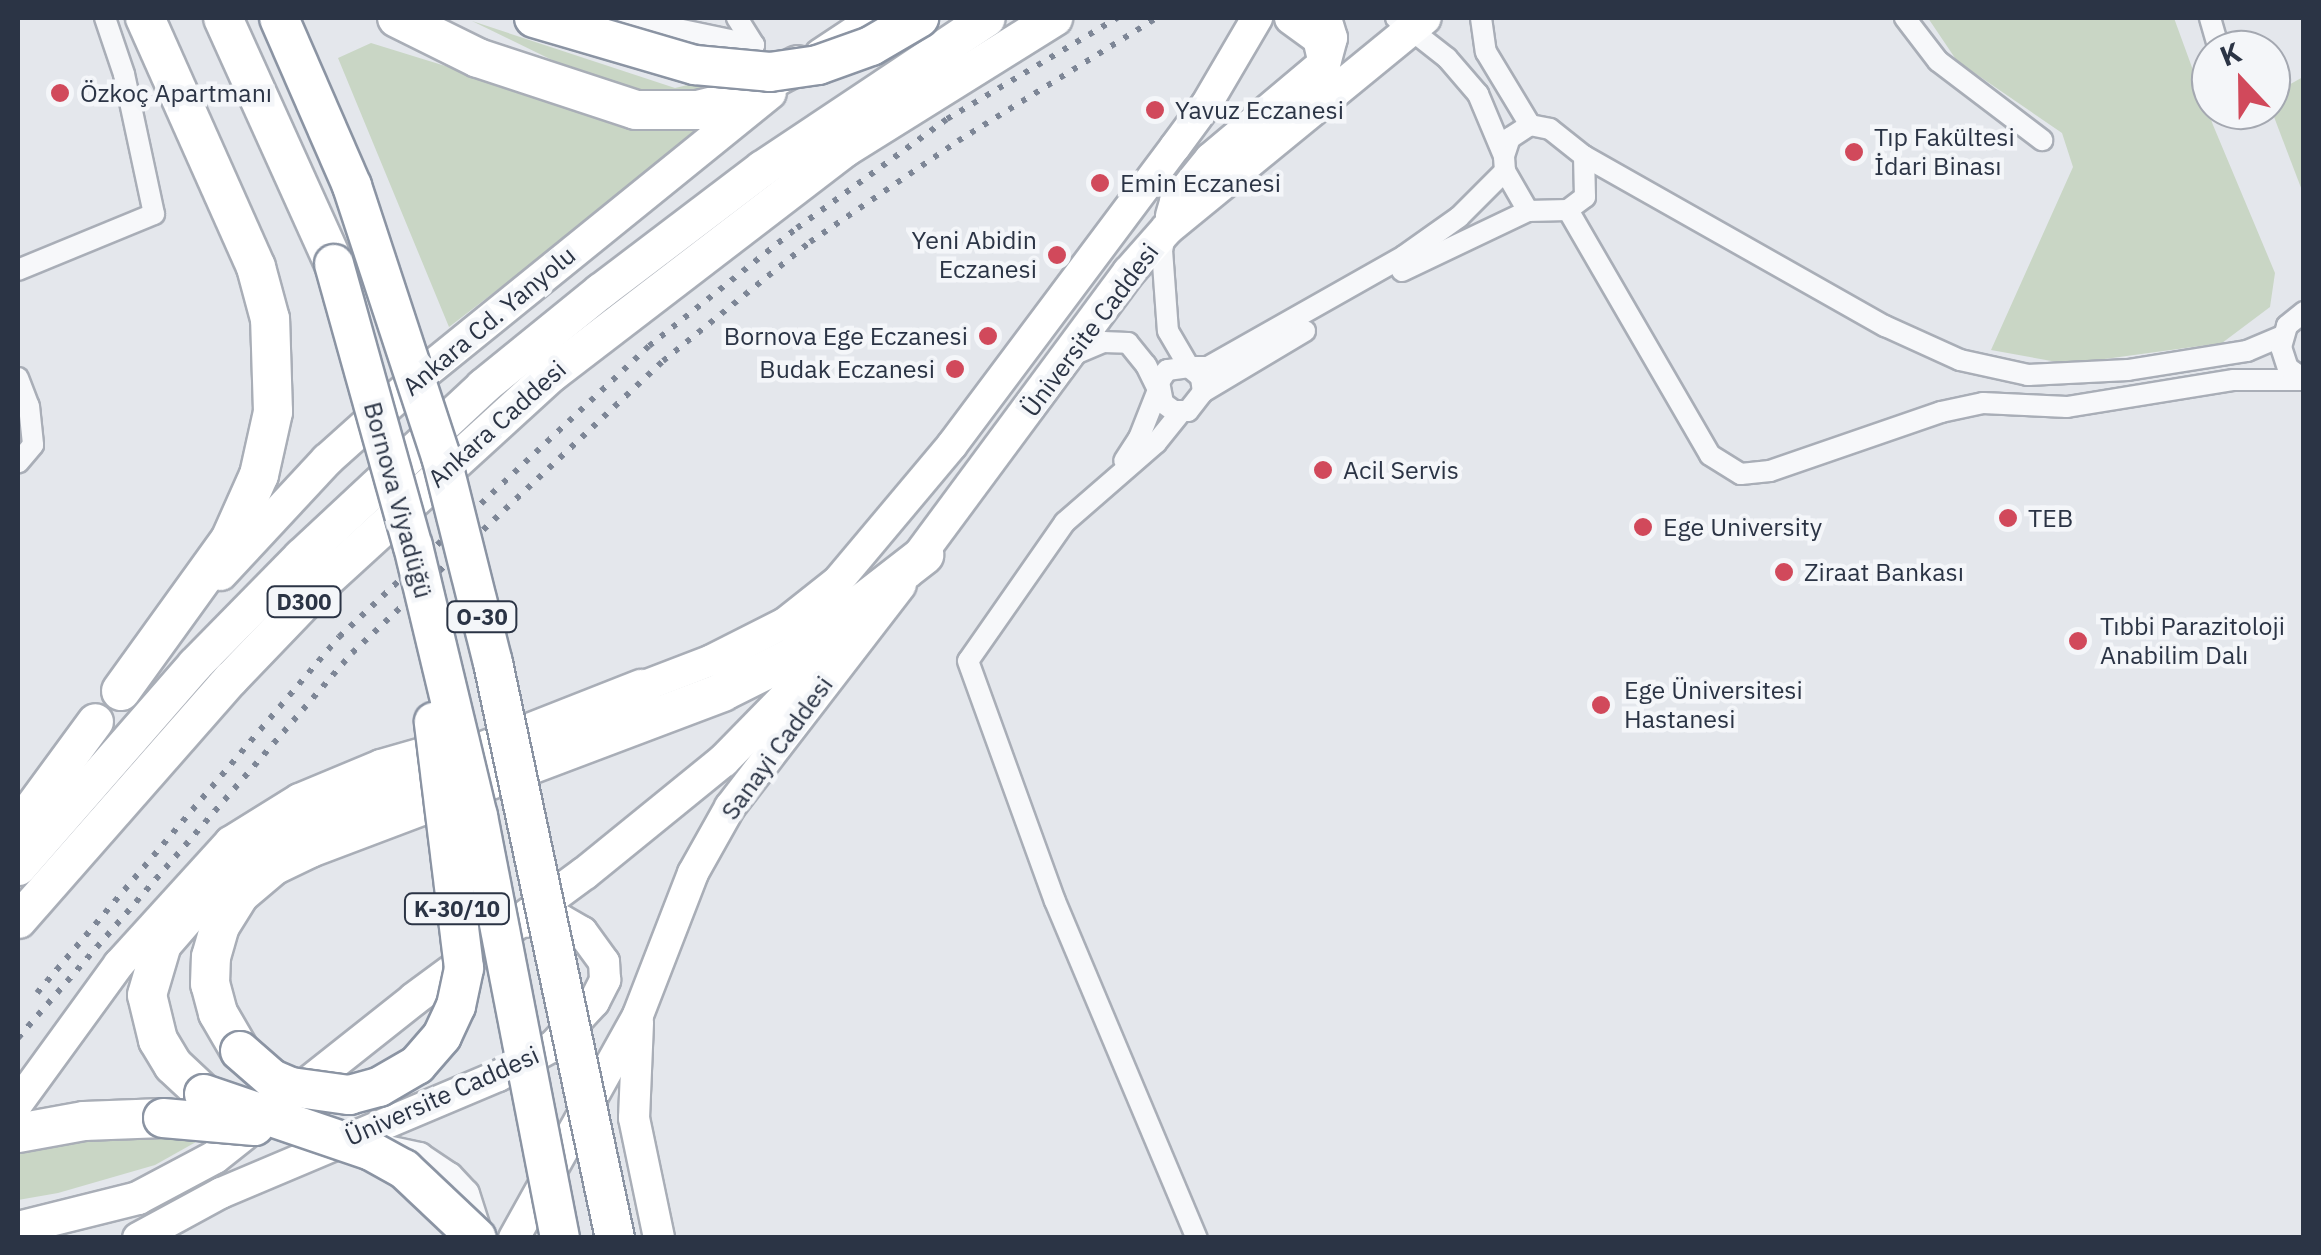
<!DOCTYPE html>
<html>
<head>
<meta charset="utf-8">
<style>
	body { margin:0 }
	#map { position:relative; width:2321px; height:1255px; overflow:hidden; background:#e4e7ec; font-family:"IBM Plex Sans",sans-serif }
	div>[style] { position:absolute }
	.green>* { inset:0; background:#c9d6c5 }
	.roads { filter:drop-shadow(2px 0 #a9aeb7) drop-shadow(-2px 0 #a9aeb7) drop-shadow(0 2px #a9aeb7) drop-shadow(0 -2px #a9aeb7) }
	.minor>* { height:20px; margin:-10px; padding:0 10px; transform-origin:10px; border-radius:10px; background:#f7f8fa }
	.tertiary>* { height:28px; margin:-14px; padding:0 14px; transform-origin:14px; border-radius:14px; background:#f7f8fa }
	.secondary>* { height:30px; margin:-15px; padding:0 15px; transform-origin:15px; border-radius:15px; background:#fff }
	.primary>* { height:32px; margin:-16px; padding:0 16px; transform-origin:16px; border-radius:16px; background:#fff }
	.trunk>* { height:35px; margin:-17.5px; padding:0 17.5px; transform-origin:17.5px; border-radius:17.5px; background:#fff }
	.motorway>* { height:38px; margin:-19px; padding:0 19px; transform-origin:19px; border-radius:19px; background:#fff }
	.rail>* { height:6px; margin-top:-3px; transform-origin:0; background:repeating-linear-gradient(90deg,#7d8696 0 5px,transparent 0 15px) }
	.bridges { filter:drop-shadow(2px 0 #8b94a3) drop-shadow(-2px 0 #8b94a3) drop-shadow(0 2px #8b94a3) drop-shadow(0 -2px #8b94a3) }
	.motorway-bridge>* { height:38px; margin:-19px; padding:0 19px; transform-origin:19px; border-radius:19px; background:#fff }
	.dots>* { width:28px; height:28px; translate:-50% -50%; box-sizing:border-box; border:5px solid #f4f6f9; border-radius:50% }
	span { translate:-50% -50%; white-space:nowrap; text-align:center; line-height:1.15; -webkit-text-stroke:9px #f4f6f9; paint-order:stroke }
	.shield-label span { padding:2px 8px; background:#f4f6f9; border:2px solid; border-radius:8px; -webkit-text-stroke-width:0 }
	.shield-label { font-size:22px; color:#2b3445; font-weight:700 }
	.poi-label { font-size:25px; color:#2b3445 }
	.left { translate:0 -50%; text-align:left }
	.right { translate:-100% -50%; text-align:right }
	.street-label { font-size:25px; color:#2b3445 }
	.frame { position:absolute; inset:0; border:20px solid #2b3445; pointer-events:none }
	.north { position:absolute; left:2191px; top:30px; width:100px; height:100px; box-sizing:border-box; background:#f4f6f9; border:2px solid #a4a8b1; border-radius:50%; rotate:338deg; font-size:28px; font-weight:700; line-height:40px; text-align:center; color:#2b3445 }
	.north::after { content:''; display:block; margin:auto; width:35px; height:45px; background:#d1495b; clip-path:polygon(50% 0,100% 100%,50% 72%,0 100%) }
</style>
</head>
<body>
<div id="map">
	<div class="green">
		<i style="clip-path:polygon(1928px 18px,2174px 18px,2213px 125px,2275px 273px,2270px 307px,2222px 343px,2068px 364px,1991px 350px,2073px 167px,2062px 133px,1957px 61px)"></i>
		<i style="clip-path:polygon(472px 21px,675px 88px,718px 78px,742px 84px,642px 104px)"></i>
		<i style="clip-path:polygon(371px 43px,639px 126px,714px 124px,449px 327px,338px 58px)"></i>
		<i style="clip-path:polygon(2303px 77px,2303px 193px,2271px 109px,2271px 95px)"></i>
		<i style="clip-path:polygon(146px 1122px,196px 1142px,155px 1165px,58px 1193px,18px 1200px,18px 1140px)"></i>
	</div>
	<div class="roads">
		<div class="minor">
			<i style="left:625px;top:18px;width:132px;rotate:11.8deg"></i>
			<i style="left:737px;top:18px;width:32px;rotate:58deg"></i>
			<i style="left:1396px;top:18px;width:65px;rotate:38.1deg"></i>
			<i style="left:1447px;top:58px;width:48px;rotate:49.3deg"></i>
			<i style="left:1478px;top:94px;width:67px;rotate:67.2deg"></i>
			<i style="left:1481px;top:18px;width:34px;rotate:82deg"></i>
			<i style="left:1486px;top:52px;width:85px;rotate:58.9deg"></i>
			<i style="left:1530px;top:125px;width:20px;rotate:11deg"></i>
			<i style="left:1550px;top:129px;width:43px;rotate:38.5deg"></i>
			<i style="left:1584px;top:156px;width:41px;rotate:88.6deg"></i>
			<i style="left:1585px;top:197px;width:21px;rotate:143deg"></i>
			<i style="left:1568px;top:210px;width:40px;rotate:178.6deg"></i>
			<i style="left:1528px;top:211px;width:46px;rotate:-119.9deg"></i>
			<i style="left:1505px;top:171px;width:15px;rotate:-94deg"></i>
			<i style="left:1504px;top:156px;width:19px;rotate:-72deg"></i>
			<i style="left:1510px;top:138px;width:24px;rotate:-33deg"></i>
			<i style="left:1905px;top:18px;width:54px;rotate:52.5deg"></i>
			<i style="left:1938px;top:61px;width:131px;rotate:37.2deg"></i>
			<i style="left:2210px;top:18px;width:33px;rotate:74deg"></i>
			<i style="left:1584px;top:156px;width:346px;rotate:29.5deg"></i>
			<i style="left:1885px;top:326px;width:82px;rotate:24.4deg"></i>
			<i style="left:1960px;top:360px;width:70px;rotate:12.4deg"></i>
			<i style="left:2028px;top:375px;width:100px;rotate:-2.9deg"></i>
			<i style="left:2128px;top:370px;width:121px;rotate:-9.1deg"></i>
			<i style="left:2247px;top:351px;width:38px;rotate:-23deg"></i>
			<i style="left:1568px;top:210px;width:283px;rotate:59.9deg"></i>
			<i style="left:1710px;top:455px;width:36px;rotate:32deg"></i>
			<i style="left:1741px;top:474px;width:29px;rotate:-6deg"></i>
			<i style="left:1770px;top:471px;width:181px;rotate:-19deg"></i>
			<i style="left:1941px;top:412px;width:43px;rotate:-12.1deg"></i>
			<i style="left:1983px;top:403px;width:84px;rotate:2.7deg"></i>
			<i style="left:2067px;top:407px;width:169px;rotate:-9.2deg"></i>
			<i style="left:2234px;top:380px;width:70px"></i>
			<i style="left:1166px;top:233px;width:17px;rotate:103deg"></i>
			<i style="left:1162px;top:250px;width:81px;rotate:85.8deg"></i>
			<i style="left:1168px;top:331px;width:42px;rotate:59.7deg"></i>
			<i style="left:1189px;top:367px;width:19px"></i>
			<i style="left:1208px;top:367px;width:225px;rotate:-29.5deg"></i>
			<i style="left:1404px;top:256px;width:67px;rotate:-35.3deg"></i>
			<i style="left:1459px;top:217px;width:65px;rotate:-45deg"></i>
			<i style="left:18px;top:270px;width:147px;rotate:-22.4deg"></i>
			<i style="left:154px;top:214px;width:143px;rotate:-102.1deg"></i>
			<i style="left:124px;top:74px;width:59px;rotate:-108.7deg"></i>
			<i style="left:1402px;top:271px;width:140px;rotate:-25.5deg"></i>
			<i style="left:2304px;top:312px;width:22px;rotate:141deg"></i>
			<i style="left:2287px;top:326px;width:22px;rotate:106deg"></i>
			<i style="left:2281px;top:347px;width:22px;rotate:72deg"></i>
			<i style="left:2288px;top:368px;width:19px;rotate:35deg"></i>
			<i style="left:1070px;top:356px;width:36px;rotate:-23deg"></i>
			<i style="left:1103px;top:342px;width:25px;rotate:2deg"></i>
			<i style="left:1128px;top:343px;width:28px;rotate:51deg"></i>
			<i style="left:1146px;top:365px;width:28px;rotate:64deg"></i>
			<i style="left:1158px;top:390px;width:52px;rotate:111.6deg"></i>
			<i style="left:1139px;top:438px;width:27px;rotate:123deg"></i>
			<i style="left:18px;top:378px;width:30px;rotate:69deg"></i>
			<i style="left:29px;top:406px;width:39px;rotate:84deg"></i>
			<i style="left:33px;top:445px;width:23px;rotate:130deg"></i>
			<i style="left:1203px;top:392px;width:15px;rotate:-98deg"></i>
			<i style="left:1201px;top:377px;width:16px;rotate:-140deg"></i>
			<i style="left:1189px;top:367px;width:22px;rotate:172deg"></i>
			<i style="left:1167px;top:370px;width:14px;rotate:124deg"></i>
			<i style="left:1159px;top:382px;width:21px;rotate:79deg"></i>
			<i style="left:1163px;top:403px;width:14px;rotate:36deg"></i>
			<i style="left:1174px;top:411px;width:14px"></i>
			<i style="left:1188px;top:411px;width:24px;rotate:-52deg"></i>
			<i style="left:1203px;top:392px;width:119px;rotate:-30.9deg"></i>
			<i style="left:1181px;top:412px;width:40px;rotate:129deg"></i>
			<i style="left:1156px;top:443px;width:121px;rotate:139deg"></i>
			<i style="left:1065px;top:522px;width:169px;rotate:124.9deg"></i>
			<i style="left:968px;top:661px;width:255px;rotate:70.1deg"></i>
			<i style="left:1055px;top:901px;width:366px;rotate:67.2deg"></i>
		</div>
		<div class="tertiary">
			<i style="left:382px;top:1149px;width:38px;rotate:12deg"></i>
			<i style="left:419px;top:1157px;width:36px;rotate:34deg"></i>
			<i style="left:449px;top:1177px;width:23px;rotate:47deg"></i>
			<i style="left:465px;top:1194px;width:46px;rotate:72.3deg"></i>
		</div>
		<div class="secondary">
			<i style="left:621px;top:695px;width:97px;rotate:-21deg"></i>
			<i style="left:712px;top:660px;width:82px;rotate:-26.9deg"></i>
			<i style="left:785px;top:623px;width:68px;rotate:-38.4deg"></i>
			<i style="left:838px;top:581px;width:177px;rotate:-50deg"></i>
			<i style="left:952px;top:445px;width:372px;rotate:-53.2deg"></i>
			<i style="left:1175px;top:147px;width:52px;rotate:-53.6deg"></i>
			<i style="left:1206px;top:105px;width:101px;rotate:-59.6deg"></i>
			<i style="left:638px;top:1023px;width:95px;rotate:92.4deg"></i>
			<i style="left:634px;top:1118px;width:123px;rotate:78.2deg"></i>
			<i style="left:18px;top:1103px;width:172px;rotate:-54deg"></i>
			<i style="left:119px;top:964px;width:165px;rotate:-47.7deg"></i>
			<i style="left:230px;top:842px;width:81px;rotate:-31.9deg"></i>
			<i style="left:299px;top:799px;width:89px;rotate:-22.5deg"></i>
			<i style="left:381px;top:765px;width:79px;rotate:-16.1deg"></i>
			<i style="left:138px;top:1238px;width:94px;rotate:-28.5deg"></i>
			<i style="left:221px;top:1193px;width:301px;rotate:-22.9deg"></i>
			<i style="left:498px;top:1076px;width:63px;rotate:-28.6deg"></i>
			<i style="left:553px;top:1046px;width:60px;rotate:-47deg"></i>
			<i style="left:594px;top:1002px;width:25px;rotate:-63deg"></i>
			<i style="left:605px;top:980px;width:18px;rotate:-93deg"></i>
			<i style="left:604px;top:962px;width:37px;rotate:-126deg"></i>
			<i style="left:582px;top:932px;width:24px;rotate:-150deg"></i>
			<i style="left:561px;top:920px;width:34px;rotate:177deg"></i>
			<i style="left:514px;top:1238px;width:255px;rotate:-60.9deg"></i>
			<i style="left:638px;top:1015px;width:152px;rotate:-68.8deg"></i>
			<i style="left:693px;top:873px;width:76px;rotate:-60.7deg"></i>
			<i style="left:730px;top:807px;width:280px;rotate:-52.4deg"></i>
		</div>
		<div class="primary">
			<i style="left:1291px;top:18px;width:34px;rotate:36deg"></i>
			<i style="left:1319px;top:38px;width:22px;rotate:77deg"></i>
			<i style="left:821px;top:55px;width:67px;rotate:-33.5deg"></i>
			<i style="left:1172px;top:216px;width:15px;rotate:-74deg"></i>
			<i style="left:1176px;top:202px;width:55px;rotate:-50.9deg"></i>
			<i style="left:1211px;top:159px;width:148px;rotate:-40.1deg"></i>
			<i style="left:1324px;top:64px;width:27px;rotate:-75deg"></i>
			<i style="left:1331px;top:38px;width:21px;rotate:-107deg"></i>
			<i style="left:907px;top:572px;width:373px;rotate:-53.5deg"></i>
			<i style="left:1129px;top:272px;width:57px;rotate:-48.5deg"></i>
			<i style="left:1167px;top:229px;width:333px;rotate:-39.3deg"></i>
			<i style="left:221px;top:574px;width:156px;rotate:-47.1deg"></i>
			<i style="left:327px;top:460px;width:130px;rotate:-41.9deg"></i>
			<i style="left:424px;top:373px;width:445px;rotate:-39deg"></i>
			<i style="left:18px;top:1228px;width:124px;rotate:-14deg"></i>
			<i style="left:138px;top:1198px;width:87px;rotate:-28deg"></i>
			<i style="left:215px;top:1157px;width:254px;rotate:-38.4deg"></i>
			<i style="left:414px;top:999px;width:212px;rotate:-36.4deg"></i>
			<i style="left:585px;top:873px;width:178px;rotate:-39.1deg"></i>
			<i style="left:723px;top:761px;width:194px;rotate:-45.6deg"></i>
		</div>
		<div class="trunk">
			<i style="left:18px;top:826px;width:130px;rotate:-53.7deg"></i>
			<i style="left:18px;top:867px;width:269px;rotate:-48.9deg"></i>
			<i style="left:195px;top:664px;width:151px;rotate:-45.5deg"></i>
			<i style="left:301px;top:556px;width:249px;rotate:-43deg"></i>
			<i style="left:483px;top:386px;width:151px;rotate:-39.1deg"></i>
			<i style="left:600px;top:291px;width:203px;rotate:-37.2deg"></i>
			<i style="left:762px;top:168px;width:270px;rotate:-33.7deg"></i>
			<i style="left:18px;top:920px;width:321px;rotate:-48.7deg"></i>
			<i style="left:230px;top:679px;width:137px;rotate:-46.2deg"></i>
			<i style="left:325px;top:580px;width:307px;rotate:-42.4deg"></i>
			<i style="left:552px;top:373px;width:368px;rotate:-37.5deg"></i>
			<i style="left:844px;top:149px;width:248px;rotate:-32deg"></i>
		</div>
		<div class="motorway">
			<i style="left:223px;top:18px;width:270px;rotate:65.7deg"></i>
			<i style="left:397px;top:18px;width:90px;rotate:26.3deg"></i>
			<i style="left:478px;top:58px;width:166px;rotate:18.2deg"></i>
			<i style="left:636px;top:110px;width:62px"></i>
			<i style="left:698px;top:110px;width:29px;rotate:-14deg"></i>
			<i style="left:726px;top:103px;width:81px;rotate:-27.8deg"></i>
			<i style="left:121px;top:691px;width:186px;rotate:-54.2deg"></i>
			<i style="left:230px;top:540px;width:71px;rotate:-66deg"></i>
			<i style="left:259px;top:475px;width:65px;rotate:-77.5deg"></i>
			<i style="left:273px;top:412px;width:93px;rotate:-91.8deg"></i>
			<i style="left:270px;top:319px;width:54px;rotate:-105.1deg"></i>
			<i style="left:256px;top:267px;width:273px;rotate:-114deg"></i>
			<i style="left:240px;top:1051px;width:44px;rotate:-120.1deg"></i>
			<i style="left:218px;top:1013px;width:30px;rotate:-105deg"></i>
			<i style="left:210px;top:984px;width:27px;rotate:-88deg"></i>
			<i style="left:211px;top:957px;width:32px;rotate:-74deg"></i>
			<i style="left:220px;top:926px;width:38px;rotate:-58deg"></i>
			<i style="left:240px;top:894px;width:43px;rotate:-40.3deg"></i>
			<i style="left:273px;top:866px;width:41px;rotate:-25.9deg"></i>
			<i style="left:310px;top:848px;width:441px;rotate:-20.7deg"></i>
			<i style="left:722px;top:692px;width:80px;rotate:-26.6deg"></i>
			<i style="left:794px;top:656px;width:165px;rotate:-37.8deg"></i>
			<i style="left:204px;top:1094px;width:42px;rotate:-136.9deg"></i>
			<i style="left:173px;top:1065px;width:29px;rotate:-121deg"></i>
			<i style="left:158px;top:1040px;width:46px;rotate:-103.7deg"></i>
			<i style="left:147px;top:995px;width:53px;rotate:-73.6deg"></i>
			<i style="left:162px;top:944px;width:90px;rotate:-49.1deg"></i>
			<i style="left:221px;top:876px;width:52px;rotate:-41.1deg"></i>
			<i style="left:260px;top:842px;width:45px;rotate:-24.9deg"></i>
			<i style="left:301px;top:823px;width:366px;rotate:-21.5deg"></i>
			<i style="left:18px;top:1133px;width:67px;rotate:-10.3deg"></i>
			<i style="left:84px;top:1121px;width:79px;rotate:-2.2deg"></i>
		</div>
	</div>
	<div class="rail">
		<i style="left:37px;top:993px;width:467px;rotate:-49.7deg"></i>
		<i style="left:339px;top:637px;width:425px;rotate:-43.2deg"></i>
		<i style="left:649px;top:346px;width:189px;rotate:-38.6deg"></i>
		<i style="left:797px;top:228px;width:185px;rotate:-36deg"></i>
		<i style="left:947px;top:119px;width:198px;rotate:-30.7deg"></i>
		<i style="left:18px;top:1038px;width:510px;rotate:-49.06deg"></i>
		<i style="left:352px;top:653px;width:427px;rotate:-43.2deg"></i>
		<i style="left:663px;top:361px;width:189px;rotate:-39deg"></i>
		<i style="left:810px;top:242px;width:179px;rotate:-34.3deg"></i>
		<i style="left:958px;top:141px;width:233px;rotate:-31.8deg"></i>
	</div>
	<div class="bridges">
		<div class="motorway-bridge">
			<i style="left:279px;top:18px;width:183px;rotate:66.5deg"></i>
			<i style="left:352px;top:186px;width:284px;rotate:71.8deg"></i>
			<i style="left:441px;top:456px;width:213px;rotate:75.9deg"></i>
			<i style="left:493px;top:663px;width:588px;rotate:78.02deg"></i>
			<i style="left:534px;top:18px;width:168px;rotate:16.3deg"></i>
			<i style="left:695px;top:65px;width:75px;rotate:5.3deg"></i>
			<i style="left:770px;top:72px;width:49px;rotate:-8.3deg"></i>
			<i style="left:818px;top:65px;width:56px;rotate:-19.7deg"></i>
			<i style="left:871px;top:46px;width:56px;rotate:-30.3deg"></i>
			<i style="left:334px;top:264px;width:293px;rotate:74.4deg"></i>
			<i style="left:413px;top:546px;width:278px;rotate:76.5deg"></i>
			<i style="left:478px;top:816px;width:430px;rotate:79deg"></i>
			<i style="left:240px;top:1051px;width:43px;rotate:41.2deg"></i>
			<i style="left:272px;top:1079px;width:21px;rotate:23deg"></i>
			<i style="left:291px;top:1087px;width:59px;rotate:7.9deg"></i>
			<i style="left:349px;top:1095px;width:31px;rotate:-15deg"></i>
			<i style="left:379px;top:1087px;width:44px;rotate:-30.1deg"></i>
			<i style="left:417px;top:1065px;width:38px;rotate:-49deg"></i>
			<i style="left:442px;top:1036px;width:33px;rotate:-65deg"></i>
			<i style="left:456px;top:1006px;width:39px;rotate:-78deg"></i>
			<i style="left:464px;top:968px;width:248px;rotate:-97deg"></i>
			<i style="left:204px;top:1094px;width:176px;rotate:18.8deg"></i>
			<i style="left:371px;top:1151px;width:38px;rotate:29deg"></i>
			<i style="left:404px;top:1169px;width:100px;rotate:43.4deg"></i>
			<i style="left:163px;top:1118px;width:92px;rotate:5deg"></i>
		</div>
	</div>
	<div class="dots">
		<i style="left:60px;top:93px;background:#d1495b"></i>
		<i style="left:1155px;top:110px;background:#d1495b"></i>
		<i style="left:1854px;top:152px;background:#d1495b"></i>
		<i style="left:1100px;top:183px;background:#d1495b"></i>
		<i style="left:1057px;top:255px;background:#d1495b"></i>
		<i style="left:988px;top:336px;background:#d1495b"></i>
		<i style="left:955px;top:369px;background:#d1495b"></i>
		<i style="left:1323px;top:470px;background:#d1495b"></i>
		<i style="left:2008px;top:518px;background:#d1495b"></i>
		<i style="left:1643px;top:527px;background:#d1495b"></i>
		<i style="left:1784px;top:572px;background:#d1495b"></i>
		<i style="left:2078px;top:641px;background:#d1495b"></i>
		<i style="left:1601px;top:705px;background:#d1495b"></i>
	</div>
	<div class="shield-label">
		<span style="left:304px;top:602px">D300</span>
		<span style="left:482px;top:617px">O-30</span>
		<span style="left:457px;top:909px">K-30/10</span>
	</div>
	<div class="poi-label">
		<span class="left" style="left:80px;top:93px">Özkoç Apartmanı</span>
		<span class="left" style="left:1175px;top:110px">Yavuz Eczanesi</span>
		<span class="left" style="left:1874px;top:152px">Tıp Fakültesi<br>İdari Binası</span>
		<span class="left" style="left:1120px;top:183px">Emin Eczanesi</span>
		<span class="right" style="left:1037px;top:255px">Yeni Abidin<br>Eczanesi</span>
		<span class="right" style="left:968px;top:336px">Bornova Ege Eczanesi</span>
		<span class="right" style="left:935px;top:369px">Budak Eczanesi</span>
		<span class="left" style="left:1343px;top:470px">Acil Servis</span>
		<span class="left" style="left:2028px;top:518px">TEB</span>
		<span class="left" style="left:1663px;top:527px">Ege University</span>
		<span class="left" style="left:1804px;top:572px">Ziraat Bankası</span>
		<span class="left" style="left:2100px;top:641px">Tıbbi Parazitoloji<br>Anabilim Dalı</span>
		<span class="left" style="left:1624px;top:705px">Ege Üniversitesi<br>Hastanesi</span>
	</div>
	<div class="street-label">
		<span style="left:489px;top:321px;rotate:-40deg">Ankara Cd. Yanyolu</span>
		<span style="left:1090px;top:330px;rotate:-53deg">Üniversite Caddesi</span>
		<span style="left:497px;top:424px;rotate:-42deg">Ankara Caddesi</span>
		<span style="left:398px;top:500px;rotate:75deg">Bornova Viyadüğü</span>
		<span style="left:777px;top:748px;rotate:-54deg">Sanayi Caddesi</span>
		<span style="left:442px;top:1096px;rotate:-24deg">Üniversite Caddesi</span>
	</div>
	<div class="frame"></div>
	<div class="north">K</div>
</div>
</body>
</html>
